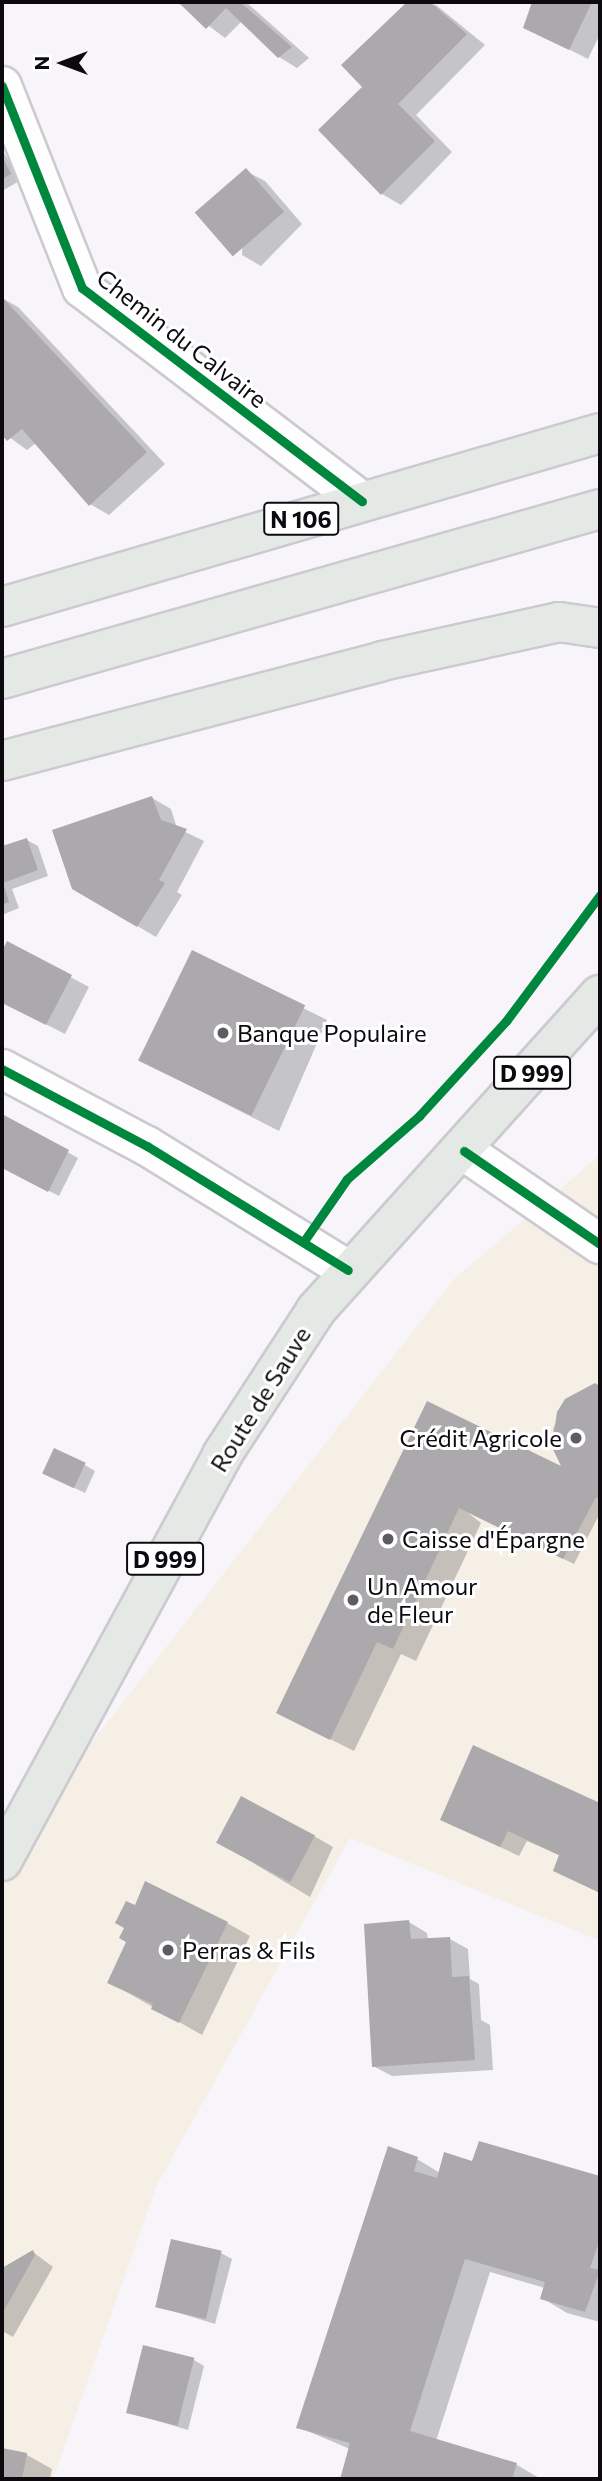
<!DOCTYPE html>
<html>
<head>
<meta charset="utf-8">
<style>
	body { margin:0 }
	#map { position:relative; width:602px; height:2481px; overflow:hidden; background:#f7f5fa; font-family:Commissioner,sans-serif }
	div>[style] { position:absolute }
	.commercial>* { inset:0; background:#f5efe6 }
	.shadow>* { inset:0; background:#0003 }
	.building>* { inset:0; background:#aba9ac; transform-origin:0 0 }
	.roads { filter:drop-shadow(2px 0 #cccacf) drop-shadow(-2px 0 #cccacf) drop-shadow(0 2px #cccacf) drop-shadow(0 -2px #cccacf) }
	.minor>* { height:38px; margin:-19px; padding:0 19px; transform-origin:19px; border-radius:19px; background:#fefefe }
	.major>* { height:38px; margin:-19px; padding:0 19px; transform-origin:19px; border-radius:19px; background:#e4e9e6 }
	.cycleway>* { height:9px; margin:-4.5px; padding:0 4.5px; transform-origin:4.5px; border-radius:4.5px; background:#00873e }
	.dots>* { width:19px; height:19px; translate:-50% -50%; box-sizing:border-box; border:4px solid #fff; border-radius:50% }
	span { translate:-50% -50%; white-space:nowrap; text-align:center; line-height:1.15; -webkit-text-stroke:6px #fff; paint-order:stroke }
	.shield-label span { padding:2px 5px; background:#fff; border:2px solid; border-radius:5px; -webkit-text-stroke-width:0 }
	.shield-label { font-size:23px; color:#0c0a0f; font-weight:700 }
	.street-label { font-size:24px; color:#0c0a0f }
	.poi-label { font-size:24px; color:#0c0a0f }
	.left { translate:0 -50%; text-align:left }
	.right { translate:-100% -50%; text-align:right }
	.frame { position:absolute; inset:0; border:4px solid #0c0a0f; pointer-events:none }
	.north { position:absolute; left:28px; top:28px; width:70px; height:70px; -webkit-text-stroke:5px #fff; paint-order:stroke; rotate:270deg; font-size:19px; font-weight:700; line-height:28px; text-align:center; color:#0c0a0f }
	.north::after { content:''; display:block; margin:auto; width:24px; height:32px; background:#0c0a0f; clip-path:polygon(50% 0,100% 100%,50% 72%,0 100%) }
</style>
</head>
<body>
<div id="map">
	<div class="commercial">
		<i style="clip-path:polygon(600px 1155px,600px 1941px,350px 1838px,157px 2185px,53px 2479px,2px 2479px,2px 1857px,454px 1279px)"></i>
	</div>
	<div class="shadow">
		<i style="clip-path:polygon(177px 2px,246px 2px,309px 58px,297px 68px,279px 57px,242px 21px,225px 38px)"></i>
		<i style="clip-path:polygon(409px 2px,436px 5px,485px 45px,416px 115px,452px 152px,401px 205px,382px 194px,320px 130px,364px 87px,343px 65px)"></i>
		<i style="clip-path:polygon(530px 2px,600px 2px,600px 34px,588px 59px,525px 27px,533px 3px)"></i>
		<i style="clip-path:polygon(2px 150px,21px 180px,2px 191px)"></i>
		<i style="clip-path:polygon(246px 171px,265px 181px,302px 224px,261px 266px,242px 255px)"></i>
		<i style="clip-path:polygon(2px 298px,18px 307px,165px 464px,109px 515px,90px 504px,36px 443px,27px 450px,2px 432px)"></i>
		<i style="clip-path:polygon(152px 798px,171px 809px,177px 828px,204px 841px,177px 892px,182px 895px,156px 937px,73px 888px)"></i>
		<i style="clip-path:polygon(27px 840px,38px 846px,48px 876px,12px 889px,19px 908px,2px 915px,2px 848px)"></i>
		<i style="clip-path:polygon(8px 944px,89px 987px,65px 1034px,2px 1002px,2px 954px)"></i>
		<i style="clip-path:polygon(193px 953px,327px 1020px,279px 1131px,165px 1073px)"></i>
		<i style="clip-path:polygon(2px 1116px,78px 1158px,59px 1196px,2px 1167px)"></i>
		<i style="clip-path:polygon(595px 1385px,600px 1388px,600px 1482px,558px 1458px,553px 1429px,567px 1400px)"></i>
		<i style="clip-path:polygon(85px 1465px,95px 1471px,85px 1493px,56px 1479px)"></i>
		<i style="clip-path:polygon(578px 1475px,600px 1486px,600px 1513px,574px 1564px,467px 1512px,481px 1523px,416px 1661px,401px 1654px,354px 1751px,278px 1713px,393px 1476px)"></i>
		<i style="clip-path:polygon(474px 1747px,600px 1805px,600px 1893px,555px 1870px,561px 1856px,527px 1841px,519px 1856px,442px 1819px)"></i>
		<i style="clip-path:polygon(314px 1836px,333px 1847px,310px 1897px,220px 1843px)"></i>
		<i style="clip-path:polygon(409px 1922px,427px 1933px,428px 1940px,450px 1939px,468px 1949px,470px 1979px,479px 1984px,481px 2020px,490px 2025px,493px 2070px,392px 2076px,373px 2066px)"></i>
		<i style="clip-path:polygon(227px 1923px,250px 1936px,202px 2035px,109px 1982px,128px 1942px)"></i>
		<i style="clip-path:polygon(480px 2143px,600px 2178px,600px 2322px,567px 2313px,542px 2298px,545px 2288px,490px 2272px,436px 2441px,517px 2465px,541px 2479px,342px 2479px,350px 2449px,298px 2427px,417px 2159px,440px 2173px,473px 2163px)"></i>
		<i style="clip-path:polygon(33px 2252px,53px 2267px,13px 2337px,2px 2331px,2px 2270px)"></i>
		<i style="clip-path:polygon(221px 2253px,232px 2259px,215px 2324px,156px 2306px)"></i>
		<i style="clip-path:polygon(194px 2360px,204px 2366px,188px 2430px,128px 2412px)"></i>
		<i style="clip-path:polygon(2px 2450px,27px 2455px,52px 2469px,50px 2479px,2px 2479px)"></i>
	</div>
	<div class="building">
		<i style="clip-path:polygon(178px 2px,240px 2px,292px 47px,278px 58px,226px 8px,206px 29px)"></i>
		<i style="clip-path:polygon(407px 2px,430px 2px,467px 34px,398px 104px,435px 141px,381px 195px,318px 130px,362px 87px,341px 65px)"></i>
		<i style="clip-path:polygon(532px 2px,592px 2px,569px 50px,523px 28px)"></i>
		<i style="clip-path:polygon(2px 156px,11px 174px,2px 179px)"></i>
		<i style="left:246px;top:168px;width:58px;height:68px;rotate:49deg"></i>
		<i style="clip-path:polygon(2px 297px,147px 452px,89px 506px,22px 429px,7px 441px,2px 435px)"></i>
		<i style="clip-path:polygon(152px 796px,161px 820px,187px 829px,159px 880px,165px 883px,137px 927px,72px 889px,52px 830px)"></i>
		<i style="clip-path:polygon(27px 838px,38px 870px,3px 883px,9px 902px,2px 905px,2px 846px)"></i>
		<i style="clip-path:polygon(7px 941px,72px 975px,46px 1025px,2px 1003px,2px 951px)"></i>
		<i style="left:192px;top:950px;width:126px;height:123px;rotate:26deg"></i>
		<i style="clip-path:polygon(2px 1114px,69px 1150px,48px 1192px,2px 1168px)"></i>
		<i style="clip-path:polygon(595px 1383px,600px 1386px,600px 1499px,596px 1497px,563px 1559px,459px 1508px,393px 1649px,377px 1642px,330px 1740px,276px 1713px,427px 1401px,561px 1466px,552px 1447px,557px 1412px,565px 1399px)"></i>
		<i style="left:54px;top:1448px;width:35px;height:28px;rotate:25deg"></i>
		<i style="clip-path:polygon(473px 1745px,600px 1803px,600px 1893px,553px 1871px,559px 1855px,508px 1831px,500px 1847px,440px 1820px)"></i>
		<i style="left:241px;top:1796px;width:84px;height:53px;rotate:28deg"></i>
		<i style="clip-path:polygon(145px 1881px,228px 1922px,179px 2023px,151px 2009px,153px 2004px,107px 1983px,126px 1942px,119px 1938px,124px 1928px,115px 1923px,126px 1901px,135px 1905px)"></i>
		<i style="clip-path:polygon(409px 1920px,411px 1939px,450px 1937px,452px 1977px,469px 1976px,475px 2060px,372px 2067px,364px 1924px)"></i>
		<i style="clip-path:polygon(479px 2141px,600px 2176px,600px 2239px,590px 2268px,600px 2270px,585px 2312px,540px 2299px,545px 2282px,465px 2259px,410px 2431px,517px 2463px,512px 2479px,340px 2479px,350px 2443px,296px 2428px,388px 2146px,418px 2157px,414px 2171px,437px 2178px,444px 2152px,472px 2161px)"></i>
		<i style="left:171px;top:2239px;width:52px;height:70px;rotate:13deg"></i>
		<i style="clip-path:polygon(33px 2250px,35px 2255px,2px 2314px,2px 2268px)"></i>
		<i style="left:143px;top:2345px;width:53px;height:70px;rotate:14deg"></i>
		<i style="clip-path:polygon(2px 2448px,27px 2453px,22px 2479px,2px 2479px)"></i>
	</div>
	<div class="roads">
		<div class="minor">
			<i style="left:2px;top:86px;width:217px;rotate:68.4deg"></i>
			<i style="left:82px;top:288px;width:352px;rotate:37.3deg"></i>
			<i style="left:2px;top:1069px;width:164px;rotate:28deg"></i>
			<i style="left:147px;top:1146px;width:236px;rotate:31.7deg"></i>
			<i style="left:464px;top:1151px;width:165px;rotate:34.4deg"></i>
		</div>
		<div class="major">
			<i style="left:2px;top:607px;width:623px;rotate:-16.22deg"></i>
			<i style="left:2px;top:679px;width:622px;rotate:-15.87deg"></i>
			<i style="left:2px;top:761px;width:393px;rotate:-14.7deg"></i>
			<i style="left:382px;top:661px;width:181px;rotate:-12.4deg"></i>
			<i style="left:559px;top:622px;width:41px;rotate:8.3deg"></i>
			<i style="left:2px;top:1861px;width:462px;rotate:-61.5deg"></i>
			<i style="left:222px;top:1455px;width:173px;rotate:-57deg"></i>
			<i style="left:316px;top:1310px;width:424px;rotate:-48deg"></i>
		</div>
	</div>
	<div class="cycleway">
		<i style="left:2px;top:86px;width:217px;rotate:68.4deg"></i>
		<i style="left:82px;top:288px;width:352px;rotate:37.3deg"></i>
		<i style="left:2px;top:1069px;width:164px;rotate:28deg"></i>
		<i style="left:147px;top:1146px;width:236px;rotate:31.7deg"></i>
		<i style="left:464px;top:1151px;width:165px;rotate:34.4deg"></i>
		<i style="left:304px;top:1241px;width:75px;rotate:-55.3deg"></i>
		<i style="left:347px;top:1179px;width:96px;rotate:-41.2deg"></i>
		<i style="left:419px;top:1116px;width:129px;rotate:-47.5deg"></i>
		<i style="left:506px;top:1021px;width:157px;rotate:-53.3deg"></i>
	</div>
	<div class="dots">
		<i style="left:223px;top:1033px;background:#5e5c61"></i>
		<i style="left:576px;top:1438px;background:#5e5c61"></i>
		<i style="left:388px;top:1539px;background:#5e5c61"></i>
		<i style="left:353px;top:1600px;background:#5e5c61"></i>
		<i style="left:168px;top:1950px;background:#5e5c61"></i>
	</div>
	<div class="shield-label">
		<span style="left:301px;top:519px">N 106</span>
		<span style="left:532px;top:1073px">D 999</span>
		<span style="left:165px;top:1559px">D 999</span>
	</div>
	<div class="street-label">
		<span style="left:182px;top:338px;rotate:38deg">Chemin du Calvaire</span>
		<span style="left:260px;top:1399px;rotate:-58deg">Route de Sauve</span>
	</div>
	<div class="poi-label">
		<span class="left" style="left:237px;top:1033px">Banque Populaire</span>
		<span class="right" style="left:562px;top:1438px">Crédit Agricole</span>
		<span class="left" style="left:402px;top:1539px">Caisse d'Épargne</span>
		<span class="left" style="left:367px;top:1600px">Un Amour<br>de Fleur</span>
		<span class="left" style="left:182px;top:1950px">Perras &amp; Fils</span>
	</div>
	<div class="frame"></div>
	<div class="north">N</div>
</div>
</body>
</html>
